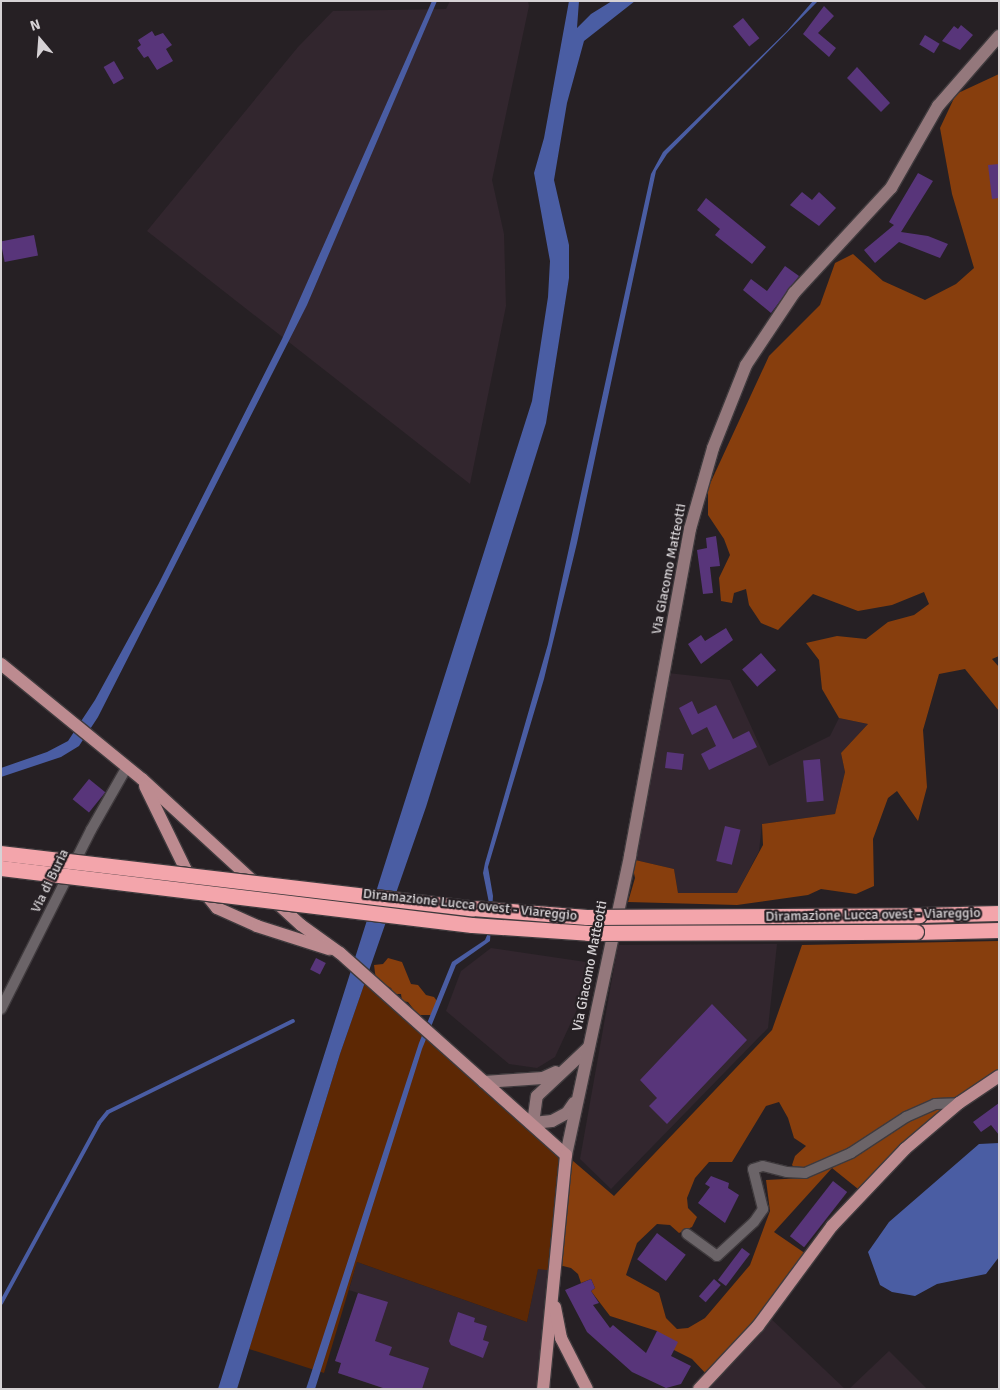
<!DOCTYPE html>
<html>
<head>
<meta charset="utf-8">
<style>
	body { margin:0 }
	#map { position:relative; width:1000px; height:1390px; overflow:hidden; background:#262024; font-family:Signika,sans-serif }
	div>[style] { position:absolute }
	.built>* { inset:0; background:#32262e }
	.green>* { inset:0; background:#5d2804 }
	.forest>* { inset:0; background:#873e0d }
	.water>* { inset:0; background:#4a5da3 }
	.stream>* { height:4px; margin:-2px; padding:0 2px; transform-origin:2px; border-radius:2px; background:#4a5da3 }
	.building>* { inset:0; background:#58357a; transform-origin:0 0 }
	.roads { filter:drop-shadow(1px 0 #3f3a3d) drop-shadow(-1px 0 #3f3a3d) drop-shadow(0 1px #3f3a3d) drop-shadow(0 -1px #3f3a3d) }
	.street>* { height:10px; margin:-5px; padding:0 5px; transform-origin:5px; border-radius:5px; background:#6b6468 }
	.secondary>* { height:12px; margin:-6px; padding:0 6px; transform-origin:6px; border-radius:6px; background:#94787c }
	.primary>* { height:12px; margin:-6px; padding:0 6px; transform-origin:6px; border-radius:6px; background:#bd8b90 }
	.highway>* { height:15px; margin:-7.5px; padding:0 7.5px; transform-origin:7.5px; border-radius:7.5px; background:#f3a5ab }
	.bridges { filter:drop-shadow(1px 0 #3f3a3d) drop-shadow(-1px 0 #3f3a3d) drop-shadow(0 1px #3f3a3d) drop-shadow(0 -1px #3f3a3d) }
	.highway-bridge>* { height:15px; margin:-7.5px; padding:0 7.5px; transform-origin:7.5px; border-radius:7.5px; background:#f3a5ab }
	span { translate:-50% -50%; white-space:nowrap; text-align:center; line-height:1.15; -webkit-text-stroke:4.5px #262024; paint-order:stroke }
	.street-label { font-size:14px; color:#d6d2d5 }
	.frame { position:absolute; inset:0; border:2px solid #d6d2d5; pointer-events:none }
	.north { position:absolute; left:15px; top:15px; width:50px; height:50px; -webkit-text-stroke:4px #262024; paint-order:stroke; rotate:342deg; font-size:14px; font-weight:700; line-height:20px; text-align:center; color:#d6d2d5 }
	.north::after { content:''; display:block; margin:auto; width:18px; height:22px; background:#d6d2d5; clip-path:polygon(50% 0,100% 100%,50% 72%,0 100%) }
</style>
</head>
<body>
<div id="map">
	<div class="built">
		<i style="clip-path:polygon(450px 1px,528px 1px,529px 6px,492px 180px,504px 234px,506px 306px,470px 484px,147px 231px,298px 47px,333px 11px,446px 9px)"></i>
		<i style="clip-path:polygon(668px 673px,730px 680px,769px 766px,830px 736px,839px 718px,868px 724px,841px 753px,845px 772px,835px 814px,762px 824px,759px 851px,737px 893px,678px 893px,674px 869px,631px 859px)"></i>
		<i style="clip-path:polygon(777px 944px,768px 1028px,611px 1189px,580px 1159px,618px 945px)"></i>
		<i style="clip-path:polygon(491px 948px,586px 962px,580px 1003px,555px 1057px,537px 1068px,509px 1064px,446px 1011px,461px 971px)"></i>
		<i style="clip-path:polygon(357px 1262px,527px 1322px,538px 1268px,555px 1271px,543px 1389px,386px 1389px,338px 1373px,341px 1363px,335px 1361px,358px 1293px,349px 1290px)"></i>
		<i style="clip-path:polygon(766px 1314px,845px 1389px,698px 1389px)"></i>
		<i style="clip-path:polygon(889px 1351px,927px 1389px,849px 1389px)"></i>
	</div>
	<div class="green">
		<i style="clip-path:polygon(367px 976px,565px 1154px,555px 1271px,538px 1269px,527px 1322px,357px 1262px,324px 1373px,249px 1349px,340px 1054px)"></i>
	</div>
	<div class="forest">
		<i style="clip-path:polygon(999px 74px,999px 656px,992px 659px,999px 667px,999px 711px,965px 669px,939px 674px,923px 730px,927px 787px,918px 821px,897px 791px,888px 798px,873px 839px,874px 886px,856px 894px,821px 889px,808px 895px,737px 905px,628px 902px,635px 878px,631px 859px,674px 869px,678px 893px,737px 893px,763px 845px,762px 824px,835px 814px,845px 772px,841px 753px,868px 724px,839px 718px,822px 689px,819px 660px,806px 643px,837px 636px,866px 639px,888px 622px,914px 615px,929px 604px,924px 592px,892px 605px,858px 611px,813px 594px,778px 630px,761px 623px,749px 605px,746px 589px,734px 593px,732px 603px,721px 601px,719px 578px,730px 555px,724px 539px,708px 515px,708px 488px,769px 356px,820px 305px,835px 263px,853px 254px,883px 281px,925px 300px,956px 284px,974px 268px,952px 194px,940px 128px,956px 94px)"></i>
		<i style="clip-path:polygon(evenodd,999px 941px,999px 1076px,863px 1193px,832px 1168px,774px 1232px,809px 1256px,710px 1378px,692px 1359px,674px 1350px,657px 1331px,610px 1316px,591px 1291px,595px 1288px,591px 1279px,581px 1283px,578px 1274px,571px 1268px,555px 1264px,566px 1155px,614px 1196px,772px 1030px,802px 945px,999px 941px,779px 1102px,788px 1118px,794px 1138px,806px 1146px,795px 1156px,792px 1165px,803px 1178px,766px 1180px,770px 1211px,750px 1265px,705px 1318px,688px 1328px,677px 1329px,666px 1318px,659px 1293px,626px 1275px,637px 1243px,657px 1224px,670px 1225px,679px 1233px,692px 1227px,697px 1217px,688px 1208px,687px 1198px,695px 1178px,709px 1162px,732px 1162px,766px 1106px,779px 1102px)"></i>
		<i style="clip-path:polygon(388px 958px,402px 962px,411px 984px,418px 985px,426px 995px,434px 997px,437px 1001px,431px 1015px,418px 1015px,408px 1002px,402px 1001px,401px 994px,394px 994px,391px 988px,376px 980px,374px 965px,383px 964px)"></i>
	</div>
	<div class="water">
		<i style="clip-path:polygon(432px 1px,437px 1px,307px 305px,98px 717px,79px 746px,61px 757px,1px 777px,1px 768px,47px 752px,68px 741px,95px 700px,159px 583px,282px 339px)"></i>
		<i style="clip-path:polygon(569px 1px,579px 1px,577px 28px,591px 14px,612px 1px,635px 1px,584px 41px,567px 103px,554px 180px,569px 245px,569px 278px,546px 423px,426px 807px,340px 1054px,237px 1389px,218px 1389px,532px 401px,548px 297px,550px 261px,534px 173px,544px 138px)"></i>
		<i style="clip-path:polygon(813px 1px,818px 1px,667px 154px,656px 171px,577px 543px,544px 679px,488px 867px,493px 896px,490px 941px,456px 965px,422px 1049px,315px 1389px,306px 1389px,419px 1043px,452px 962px,485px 940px,488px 933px,489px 903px,483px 873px,485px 863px,548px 644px,651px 174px,663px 152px,787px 31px)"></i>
		<i style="clip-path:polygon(999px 1143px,999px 1257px,986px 1274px,937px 1284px,915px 1296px,892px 1292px,880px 1285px,868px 1252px,889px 1222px,979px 1144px)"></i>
	</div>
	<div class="stream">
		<i style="left:1px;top:1303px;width:205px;rotate:-61.4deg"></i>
		<i style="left:99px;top:1123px;width:14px;rotate:-51deg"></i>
		<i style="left:108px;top:1112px;width:206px;rotate:-26.2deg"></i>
	</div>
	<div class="building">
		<i style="clip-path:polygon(824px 6px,834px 16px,818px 33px,836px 48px,829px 57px,803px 34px)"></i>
		<i style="left:743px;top:18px;width:26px;height:13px;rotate:51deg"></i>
		<i style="clip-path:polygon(961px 25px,973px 35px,960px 50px,942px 41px,954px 26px,958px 29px)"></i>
		<i style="clip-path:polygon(152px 31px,155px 36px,163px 33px,172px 45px,166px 49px,173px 61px,157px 70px,148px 56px,144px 58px,137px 48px,141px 45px,138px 40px)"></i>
		<i style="left:925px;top:35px;width:17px;height:11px;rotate:31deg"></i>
		<i style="left:114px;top:61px;width:20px;height:12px;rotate:60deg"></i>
		<i style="clip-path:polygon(857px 67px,890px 103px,881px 112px,847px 78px)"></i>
		<i style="clip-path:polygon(999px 164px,999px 198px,992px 199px,988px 165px)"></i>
		<i style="clip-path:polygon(918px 173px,933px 181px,901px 232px,928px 236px,948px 244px,940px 258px,899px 242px,875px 263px,864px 250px,894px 225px,889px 222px)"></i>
		<i style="clip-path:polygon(802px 192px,812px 200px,819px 192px,836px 208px,819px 226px,790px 205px)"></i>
		<i style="clip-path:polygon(706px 198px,766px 247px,752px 264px,715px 235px,720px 229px,697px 210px)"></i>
		<i style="left:34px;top:235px;width:21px;height:34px;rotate:79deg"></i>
		<i style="clip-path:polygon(785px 266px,799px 276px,771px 313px,743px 290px,751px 279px,767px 291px)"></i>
		<i style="clip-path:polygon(716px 536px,720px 566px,710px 567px,713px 593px,703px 594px,697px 550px,707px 548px,706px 538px)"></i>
		<i style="clip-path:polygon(726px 628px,733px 640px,701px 664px,688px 644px,701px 635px,705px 641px)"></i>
		<i style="left:761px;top:653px;width:23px;height:25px;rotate:49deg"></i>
		<i style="clip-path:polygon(692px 701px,698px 714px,716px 705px,733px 739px,749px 731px,757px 747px,709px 770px,701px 754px,716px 746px,707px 727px,692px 735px,679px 708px)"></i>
		<i style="left:667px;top:752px;width:17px;height:16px;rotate:7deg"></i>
		<i style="left:820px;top:759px;width:42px;height:17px;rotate:85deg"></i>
		<i style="left:89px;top:779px;width:21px;height:26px;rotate:39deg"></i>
		<i style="left:725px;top:826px;width:16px;height:36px;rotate:14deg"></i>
		<i style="left:316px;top:958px;width:11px;height:13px;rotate:27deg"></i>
		<i style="clip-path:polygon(712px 1004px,747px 1040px,667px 1124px,649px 1106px,657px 1098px,640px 1080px)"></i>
		<i style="clip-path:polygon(999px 1103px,999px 1135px,991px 1125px,981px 1132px,973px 1122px)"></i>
		<i style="clip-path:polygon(711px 1176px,729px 1183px,728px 1188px,739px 1195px,725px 1223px,698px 1203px,710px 1187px,705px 1184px)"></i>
		<i style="left:833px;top:1181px;width:18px;height:70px;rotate:38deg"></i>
		<i style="left:657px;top:1233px;width:36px;height:33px;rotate:37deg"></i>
		<i style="left:742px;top:1248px;width:10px;height:40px;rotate:37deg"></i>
		<i style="clip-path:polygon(591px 1279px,595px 1288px,591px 1291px,599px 1303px,593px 1305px,610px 1328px,613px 1325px,646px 1353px,657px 1331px,678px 1342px,671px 1356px,691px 1366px,681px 1384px,666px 1388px,632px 1372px,587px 1332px,565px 1290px)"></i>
		<i style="left:714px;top:1279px;width:9px;height:23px;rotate:41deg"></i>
		<i style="clip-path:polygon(358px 1293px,388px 1302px,375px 1341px,392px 1347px,389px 1355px,429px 1368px,422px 1389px,386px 1389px,338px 1373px,341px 1363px,335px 1361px)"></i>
		<i style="clip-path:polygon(458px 1312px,475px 1318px,474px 1322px,487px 1326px,483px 1340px,489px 1342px,483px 1358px,451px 1345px,449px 1341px)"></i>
	</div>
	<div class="roads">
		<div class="street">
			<i style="left:1px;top:1009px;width:200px;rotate:-63.3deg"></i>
			<i style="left:91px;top:830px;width:73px;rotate:-60.3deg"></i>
			<i style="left:687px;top:1234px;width:37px;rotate:36deg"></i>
			<i style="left:717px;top:1256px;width:50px;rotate:-42.6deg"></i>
			<i style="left:754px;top:1222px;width:16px;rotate:-55deg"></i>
			<i style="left:763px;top:1209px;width:41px;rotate:-104deg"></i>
			<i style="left:753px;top:1169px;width:10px;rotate:-17deg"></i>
			<i style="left:763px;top:1166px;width:25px;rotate:14deg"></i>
			<i style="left:787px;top:1172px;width:18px;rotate:3deg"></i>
			<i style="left:805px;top:1173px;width:50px;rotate:-23.5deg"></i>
			<i style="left:851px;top:1153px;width:66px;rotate:-33.2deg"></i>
			<i style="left:906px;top:1117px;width:32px;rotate:-24deg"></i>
			<i style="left:935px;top:1104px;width:24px;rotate:-2deg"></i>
		</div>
		<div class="secondary">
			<i style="left:484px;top:1082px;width:59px;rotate:-3.9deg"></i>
			<i style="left:543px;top:1078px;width:14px;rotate:-25deg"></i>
			<i style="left:574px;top:1103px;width:12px;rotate:125deg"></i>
			<i style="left:567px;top:1113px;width:17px;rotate:152deg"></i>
			<i style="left:552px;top:1121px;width:19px;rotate:174deg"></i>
			<i style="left:533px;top:1123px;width:27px;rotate:-82deg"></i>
			<i style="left:537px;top:1096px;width:71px;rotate:-43.3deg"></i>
			<i style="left:566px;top:1155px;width:306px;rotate:-77.9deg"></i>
			<i style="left:630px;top:856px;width:332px;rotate:-79.6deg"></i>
			<i style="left:690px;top:529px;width:84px;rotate:-74.1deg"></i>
			<i style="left:713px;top:448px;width:89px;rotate:-68.3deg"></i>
			<i style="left:746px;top:365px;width:87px;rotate:-56.3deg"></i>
			<i style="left:794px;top:293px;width:143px;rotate:-47.3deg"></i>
			<i style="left:891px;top:188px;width:95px;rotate:-60.2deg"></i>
			<i style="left:938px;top:106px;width:93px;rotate:-48.9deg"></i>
		</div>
		<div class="primary">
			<i style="left:1px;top:664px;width:182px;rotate:39.2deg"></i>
			<i style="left:142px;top:779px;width:216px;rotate:42.6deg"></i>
			<i style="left:301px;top:925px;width:48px;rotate:35.7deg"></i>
			<i style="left:340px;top:953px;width:303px;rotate:41.8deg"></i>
			<i style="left:566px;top:1155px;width:235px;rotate:95.6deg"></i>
			<i style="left:145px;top:786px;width:93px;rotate:64deg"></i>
			<i style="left:186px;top:870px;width:49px;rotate:50.8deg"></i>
			<i style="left:217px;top:908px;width:44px;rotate:24.2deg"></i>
			<i style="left:257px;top:926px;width:76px;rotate:17.7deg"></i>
			<i style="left:555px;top:1307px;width:32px;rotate:79deg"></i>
			<i style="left:561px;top:1338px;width:57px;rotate:63deg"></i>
			<i style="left:699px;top:1389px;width:86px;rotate:-46.9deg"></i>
			<i style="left:758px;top:1326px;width:124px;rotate:-53.5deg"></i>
			<i style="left:832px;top:1226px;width:106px;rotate:-46.5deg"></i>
			<i style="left:905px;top:1149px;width:71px;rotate:-40.4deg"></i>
			<i style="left:959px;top:1103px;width:48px;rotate:-34deg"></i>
		</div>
		<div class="highway">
			<i style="left:919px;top:915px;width:80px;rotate:-1.4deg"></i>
			<i style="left:916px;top:932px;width:83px;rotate:-1.4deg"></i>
		</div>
	</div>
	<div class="bridges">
		<div class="highway-bridge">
			<i style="left:1px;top:853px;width:474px;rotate:6.7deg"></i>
			<i style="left:472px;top:908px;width:115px;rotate:4.5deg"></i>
			<i style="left:587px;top:917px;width:332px;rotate:-0.3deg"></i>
			<i style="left:1px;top:868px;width:474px;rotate:6.9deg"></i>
			<i style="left:472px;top:925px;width:116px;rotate:3.9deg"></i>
			<i style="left:588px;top:933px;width:328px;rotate:-0.2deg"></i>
		</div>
	</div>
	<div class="street-label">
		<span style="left:669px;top:569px;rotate:-79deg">Via Giacomo Matteotti</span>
		<span style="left:50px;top:881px;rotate:-64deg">Via di Buria</span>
		<span style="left:470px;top:905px;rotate:6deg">Diramazione Lucca ovest - Viareggio</span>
		<span style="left:873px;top:915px;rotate:-1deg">Diramazione Lucca ovest - Viareggio</span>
		<span style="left:590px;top:966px;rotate:-79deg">Via Giacomo Matteotti</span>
	</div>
	<div class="frame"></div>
	<div class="north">N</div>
</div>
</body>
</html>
